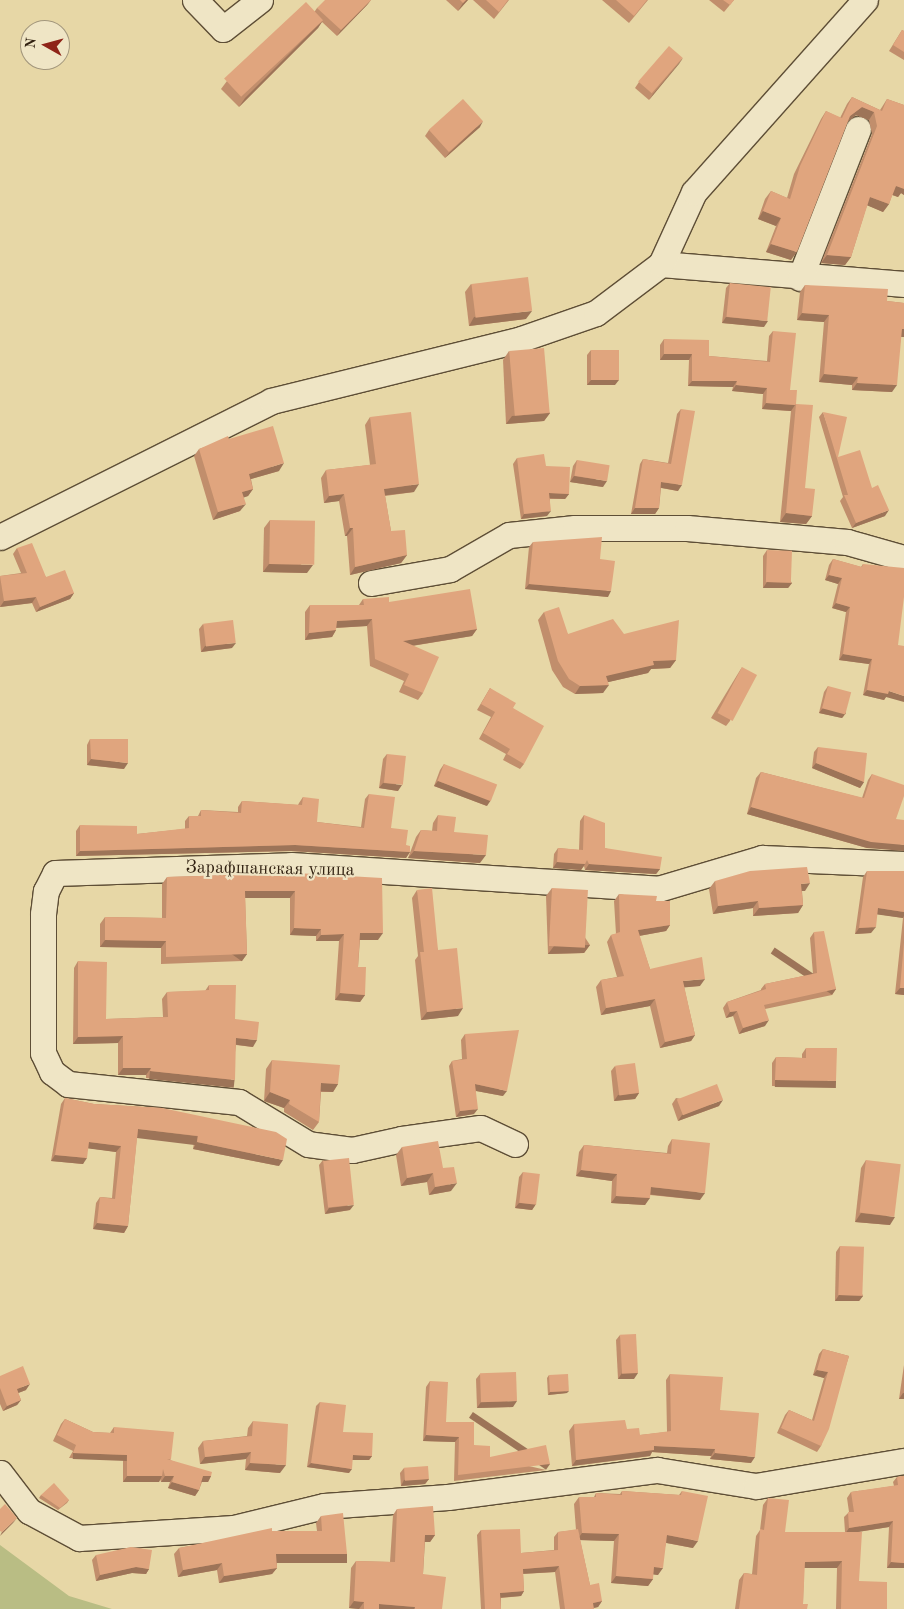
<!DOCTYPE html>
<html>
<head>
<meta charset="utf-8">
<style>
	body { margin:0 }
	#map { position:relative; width:904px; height:1609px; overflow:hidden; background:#e7d7a6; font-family:"Old Standard TT",serif }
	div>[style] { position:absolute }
	.green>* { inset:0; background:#b9bd84 }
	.roads { filter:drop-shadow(1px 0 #5e4e36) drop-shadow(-1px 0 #5e4e36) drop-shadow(0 1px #5e4e36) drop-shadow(0 -1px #5e4e36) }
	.minor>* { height:25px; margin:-12.5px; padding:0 12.5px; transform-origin:12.5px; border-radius:12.5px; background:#efe5c5 }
	.wall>* { inset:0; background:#c18e6c }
	.shaded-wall>* { inset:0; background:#9d7458; transform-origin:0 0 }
	.building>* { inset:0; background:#e0a57e; transform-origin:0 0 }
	span { translate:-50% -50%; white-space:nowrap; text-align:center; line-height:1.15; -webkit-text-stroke:4.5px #efe5c5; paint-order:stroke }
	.street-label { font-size:18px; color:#312111 }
	.north { position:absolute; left:20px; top:20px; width:50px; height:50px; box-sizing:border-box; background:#efe5c5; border:1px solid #a3977d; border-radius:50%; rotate:277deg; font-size:14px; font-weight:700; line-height:20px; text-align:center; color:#312111 }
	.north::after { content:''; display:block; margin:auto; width:18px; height:22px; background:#8f2418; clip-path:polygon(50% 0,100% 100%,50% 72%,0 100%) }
</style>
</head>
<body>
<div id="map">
	<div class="green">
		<i style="clip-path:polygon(0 1545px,69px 1596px,112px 1609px,0 1609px)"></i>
	</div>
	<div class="roads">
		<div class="minor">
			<i style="left:195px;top:0;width:40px;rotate:46deg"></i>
			<i style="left:223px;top:29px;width:47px;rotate:-38.1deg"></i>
			<i style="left:661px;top:264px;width:244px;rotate:4.7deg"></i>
			<i style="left:800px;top:278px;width:160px;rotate:-68.7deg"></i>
			<i style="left:0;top:537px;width:303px;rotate:-26.6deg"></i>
			<i style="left:271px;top:401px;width:258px;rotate:-13.9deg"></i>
			<i style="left:521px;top:339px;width:79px;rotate:-19.1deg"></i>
			<i style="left:596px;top:313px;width:81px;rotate:-37deg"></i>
			<i style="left:661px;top:264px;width:79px;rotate:-65.4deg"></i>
			<i style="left:694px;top:192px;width:257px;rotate:-48.3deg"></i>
			<i style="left:371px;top:583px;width:80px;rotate:-10deg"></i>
			<i style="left:450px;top:569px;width:68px;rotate:-30deg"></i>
			<i style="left:509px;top:535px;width:66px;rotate:-6.1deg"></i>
			<i style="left:575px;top:528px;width:112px"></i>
			<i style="left:687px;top:528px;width:161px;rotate:5deg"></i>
			<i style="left:847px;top:542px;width:59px;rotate:15.7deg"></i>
			<i style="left:515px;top:1144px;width:38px;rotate:-155deg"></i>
			<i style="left:480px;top:1128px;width:79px;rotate:172deg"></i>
			<i style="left:402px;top:1139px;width:51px;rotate:167.6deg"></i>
			<i style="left:352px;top:1150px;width:44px;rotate:-172.2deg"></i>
			<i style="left:308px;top:1144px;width:81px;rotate:-148.7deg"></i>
			<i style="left:239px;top:1102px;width:172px;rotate:-174deg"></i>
			<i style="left:68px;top:1084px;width:20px;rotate:-143deg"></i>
			<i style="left:52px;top:1072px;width:21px;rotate:-115deg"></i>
			<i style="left:43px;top:1053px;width:139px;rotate:-90deg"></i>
			<i style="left:43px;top:914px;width:23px;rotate:-83deg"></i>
			<i style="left:46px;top:891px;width:20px;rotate:-63deg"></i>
			<i style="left:55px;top:873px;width:236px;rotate:-1.9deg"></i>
			<i style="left:291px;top:865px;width:368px;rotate:3.7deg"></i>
			<i style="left:658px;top:889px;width:109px;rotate:-16.6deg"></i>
			<i style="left:762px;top:858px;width:142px;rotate:2.4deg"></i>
			<i style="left:0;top:1473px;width:48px;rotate:52.7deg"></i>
			<i style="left:29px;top:1511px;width:57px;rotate:28.4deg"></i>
			<i style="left:79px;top:1538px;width:155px;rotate:-3.7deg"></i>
			<i style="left:234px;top:1528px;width:93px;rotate:-13.7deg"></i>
			<i style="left:324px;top:1506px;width:124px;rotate:-4.2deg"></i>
			<i style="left:448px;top:1497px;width:211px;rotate:-7.4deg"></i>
			<i style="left:657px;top:1470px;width:100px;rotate:9.2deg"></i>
			<i style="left:756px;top:1486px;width:150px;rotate:-9.6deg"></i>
		</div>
	</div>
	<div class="wall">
		<i style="clip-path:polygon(371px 0,367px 5px,337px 36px,322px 22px,318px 28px,239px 107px,221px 89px,227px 81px,315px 11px,317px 8px)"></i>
		<i style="clip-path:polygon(446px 0,468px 0,458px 11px)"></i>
		<i style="clip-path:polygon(473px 0,509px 0,494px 19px)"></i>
		<i style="clip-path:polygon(602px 0,648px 0,629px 23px)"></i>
		<i style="clip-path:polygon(709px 0,734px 0,724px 12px)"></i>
		<i style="clip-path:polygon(902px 30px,904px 31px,904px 60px,889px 51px)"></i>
		<i style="clip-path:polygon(683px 58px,649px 100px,635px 88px,639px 82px)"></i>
		<i style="clip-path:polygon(852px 97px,880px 110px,882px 107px,887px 99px,904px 105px,904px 195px,901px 193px,898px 197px,892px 195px,889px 204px,883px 212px,867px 205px,851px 257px,845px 265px,821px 263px,872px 134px,869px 120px,856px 115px,848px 121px,791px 260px,766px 252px,776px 226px,758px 219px,765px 199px,771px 191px,787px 198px,794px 174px,821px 119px,826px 111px,840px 118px,847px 104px)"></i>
		<i style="clip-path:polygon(480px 127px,445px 158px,425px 136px,429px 130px)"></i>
		<i style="clip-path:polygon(730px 283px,764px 327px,722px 323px,726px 288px)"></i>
		<i style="clip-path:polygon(471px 284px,526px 319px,469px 326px,465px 292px)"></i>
		<i style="clip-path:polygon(805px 285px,887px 301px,904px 303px,904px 337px,901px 337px,892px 392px,852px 390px,852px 385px,819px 382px,824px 322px,797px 320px,800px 292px)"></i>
		<i style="clip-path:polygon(773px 331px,790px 390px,796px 404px,805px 488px,812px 516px,806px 524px,780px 522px,791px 411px,762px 409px,763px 394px,732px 391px,733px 387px,688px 386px,689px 360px,660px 360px,660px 345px,664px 339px,709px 356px,767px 361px,769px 336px)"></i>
		<i style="clip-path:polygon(591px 350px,615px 385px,587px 385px,587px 355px)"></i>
		<i style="clip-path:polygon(509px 351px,550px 413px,544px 421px,506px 424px,503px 360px)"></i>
		<i style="clip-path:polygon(681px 409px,678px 491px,661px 488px,659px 508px,655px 514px,631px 514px,640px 464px,643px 459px,668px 463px,677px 414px)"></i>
		<i style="clip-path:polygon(823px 412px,838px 457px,885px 516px,852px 528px,840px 501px,843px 497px,819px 417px)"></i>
		<i style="clip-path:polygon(370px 417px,414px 492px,385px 496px,391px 531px,407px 555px,401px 563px,350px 575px,347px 536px,345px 536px,339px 501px,324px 503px,321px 478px,326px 470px,370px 465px,365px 425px)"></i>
		<i style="clip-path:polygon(229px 439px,279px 471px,251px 479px,253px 489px,248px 496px,244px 497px,240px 511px,213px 520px,194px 456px,199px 449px)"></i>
		<i style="clip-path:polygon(517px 458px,546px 466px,569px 494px,565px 499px,550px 499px,547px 516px,521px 519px,513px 464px)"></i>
		<i style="clip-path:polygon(577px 460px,603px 487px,570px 482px,573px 466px)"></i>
		<i style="clip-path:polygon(270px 520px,307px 573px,263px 572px,264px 528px)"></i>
		<i style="clip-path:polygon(533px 542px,600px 559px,608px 597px,525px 589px,529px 547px)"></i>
		<i style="clip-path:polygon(17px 548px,46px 577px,74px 593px,70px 599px,36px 612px,32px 603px,0 607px,0 576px,21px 573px,13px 554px)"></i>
		<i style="clip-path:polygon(767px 550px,792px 583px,788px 588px,763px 588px,763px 556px)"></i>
		<i style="clip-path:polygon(833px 559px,861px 567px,863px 564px,886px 697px,884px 700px,863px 695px,869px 664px,839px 660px,846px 612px,832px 608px,838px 584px,825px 580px,829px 565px)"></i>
		<i style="clip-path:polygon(363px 599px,389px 602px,477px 629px,472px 636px,412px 646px,423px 693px,418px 700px,399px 692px,404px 681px,370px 666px,367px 626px,336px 628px,336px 630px,332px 637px,305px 640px,305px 612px,310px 605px,359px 605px)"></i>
		<i style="clip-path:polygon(544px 612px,568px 634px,624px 634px,676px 660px,670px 668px,651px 669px,648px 673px,608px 682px,603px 693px,575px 694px,563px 687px,552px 670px,538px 620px)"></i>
		<i style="clip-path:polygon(203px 624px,232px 648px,201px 652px,199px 629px)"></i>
		<i style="clip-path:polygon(742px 667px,730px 721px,726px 726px,711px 718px)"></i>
		<i style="clip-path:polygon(828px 686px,846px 713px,842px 718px,819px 713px,824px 692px)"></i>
		<i style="clip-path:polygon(490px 688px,513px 708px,524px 764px,520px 769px,503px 760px,506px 754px,479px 739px,491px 717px,477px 710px)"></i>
		<i style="clip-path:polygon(90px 739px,124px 769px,87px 765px,87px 745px)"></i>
		<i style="clip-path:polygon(818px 747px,864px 782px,860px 788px,812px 768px,814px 752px)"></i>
		<i style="clip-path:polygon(387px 754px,398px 791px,379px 788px,383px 759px)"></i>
		<i style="clip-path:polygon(444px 764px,487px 806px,434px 786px,440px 770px)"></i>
		<i style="clip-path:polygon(761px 772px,862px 798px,868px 780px,872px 774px,896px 819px,867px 848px,747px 814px,756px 778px)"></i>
		<i style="clip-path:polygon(369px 794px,391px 828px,406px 845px,410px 852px,406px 858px,291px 851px,76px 856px,76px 831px,80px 825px,137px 834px,185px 829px,185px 821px,189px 816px,198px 816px,201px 810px,238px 812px,238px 807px,242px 801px,298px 805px,299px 803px,303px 797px,317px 822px,361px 827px,365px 799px)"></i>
		<i style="clip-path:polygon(438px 815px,454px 832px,480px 863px,408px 858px,416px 837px,421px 830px,432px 831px,433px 823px)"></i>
		<i style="clip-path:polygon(584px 815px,605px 848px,660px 869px,656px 874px,585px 870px,584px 866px,581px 870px,553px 868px,554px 854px,558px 848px,579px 850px,580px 821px)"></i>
		<i style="clip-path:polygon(867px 871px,904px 871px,904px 995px,895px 994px,903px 918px,877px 914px,871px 933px,855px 934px,863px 877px)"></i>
		<i style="clip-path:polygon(296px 873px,378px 940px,360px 940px,358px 967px,365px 995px,360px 1002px,335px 1000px,339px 941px,316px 941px,316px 936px,290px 935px,290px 898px,245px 898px,247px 954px,242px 961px,161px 964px,161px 948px,100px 947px,100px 924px,105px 917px,162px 918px,162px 884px,167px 877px)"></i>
		<i style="clip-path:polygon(715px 881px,805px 891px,802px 891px,803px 905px,798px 913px,753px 916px,753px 908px,713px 914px,709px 889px)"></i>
		<i style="clip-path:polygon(552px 888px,590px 945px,584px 953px,548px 954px,546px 896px)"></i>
		<i style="clip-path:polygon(417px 890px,438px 950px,458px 1016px,421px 1020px,415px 960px,418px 956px,412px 898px)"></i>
		<i style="clip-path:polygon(619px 894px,656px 901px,670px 925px,666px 931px,639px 936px,650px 969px,700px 986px,684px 987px,695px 1035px,691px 1041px,660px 1048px,650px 1006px,601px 1015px,596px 987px,601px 980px,617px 977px,607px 942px,611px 935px,616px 934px,614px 901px)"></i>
		<i style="clip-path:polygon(814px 932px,836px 989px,832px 995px,765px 1009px,765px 1026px,739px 1034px,733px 1016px,726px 1018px,723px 1008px,727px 1002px,761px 990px,761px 989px,765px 984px,813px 974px,810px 938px)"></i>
		<i style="clip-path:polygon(78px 961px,106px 1019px,163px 1017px,162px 999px,167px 992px,205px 991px,209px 985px,235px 1019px,253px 1047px,236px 1045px,230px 1087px,146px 1078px,146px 1075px,118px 1075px,118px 1043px,73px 1044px,74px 968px)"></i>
		<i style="clip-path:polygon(465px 1034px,503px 1096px,476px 1091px,474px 1114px,456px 1117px,449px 1066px,452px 1061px,462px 1059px,461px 1040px)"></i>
		<i style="clip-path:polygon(806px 1048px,832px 1087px,772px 1086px,772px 1063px,776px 1057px,802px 1058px,802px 1054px)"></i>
		<i style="clip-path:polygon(272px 1060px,338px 1084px,333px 1092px,321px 1092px,319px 1122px,313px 1130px,284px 1112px,284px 1108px,264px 1101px,266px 1069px)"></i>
		<i style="clip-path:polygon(615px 1066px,639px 1093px,635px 1099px,614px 1101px,611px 1071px)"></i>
		<i style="clip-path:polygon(65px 1098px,94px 1104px,162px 1108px,279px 1166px,193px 1149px,194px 1143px,137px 1136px,128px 1226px,124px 1233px,93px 1229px,96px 1203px,100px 1197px,112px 1198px,116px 1152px,88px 1148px,83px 1164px,51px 1161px,61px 1104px)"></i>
		<i style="clip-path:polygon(676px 1098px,719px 1106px,678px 1121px,672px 1104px)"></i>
		<i style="clip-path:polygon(672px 1139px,700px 1200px,650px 1195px,645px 1205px,611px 1203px,612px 1181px,576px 1176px,579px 1152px,584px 1145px,667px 1153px,668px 1146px)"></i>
		<i style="clip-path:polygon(402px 1147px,443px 1168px,451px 1191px,429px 1195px,427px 1182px,401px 1186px,396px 1155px)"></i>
		<i style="clip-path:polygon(323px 1160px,350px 1210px,325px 1214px,319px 1165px)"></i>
		<i style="clip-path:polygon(866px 1160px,890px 1225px,855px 1222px,861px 1168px)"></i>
		<i style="clip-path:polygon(523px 1172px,536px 1204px,532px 1210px,515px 1208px,519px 1177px)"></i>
		<i style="clip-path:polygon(840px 1246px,863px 1296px,859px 1301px,835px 1301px,836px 1252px)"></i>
		<i style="clip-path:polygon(620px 1335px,634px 1379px,618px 1379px,616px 1340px)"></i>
		<i style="clip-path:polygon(823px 1349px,849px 1356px,821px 1446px,817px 1452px,777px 1433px,785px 1415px,789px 1410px,812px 1420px,824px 1378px,813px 1375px,819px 1354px)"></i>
		<i style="clip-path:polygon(904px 1365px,904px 1399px,899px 1399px)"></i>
		<i style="clip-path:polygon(480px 1374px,513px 1407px,477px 1408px,476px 1379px)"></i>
		<i style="clip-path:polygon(670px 1374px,720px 1410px,751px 1463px,710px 1459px,711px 1456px,652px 1452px,650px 1456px,572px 1466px,569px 1431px,574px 1424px,627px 1429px,640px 1435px,667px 1432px,666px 1380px)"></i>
		<i style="clip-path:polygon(549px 1375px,567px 1393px,548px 1395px,547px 1378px)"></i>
		<i style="clip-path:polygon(0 1376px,26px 1390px,18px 1393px,21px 1400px,17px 1405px,3px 1411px,0 1404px)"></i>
		<i style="clip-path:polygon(430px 1381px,446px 1422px,474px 1445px,490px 1457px,546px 1470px,454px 1481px,455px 1442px,423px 1441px,426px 1387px)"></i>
		<i style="clip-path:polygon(320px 1402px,343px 1432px,372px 1456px,369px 1460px,352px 1460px,349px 1473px,307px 1467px,316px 1406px)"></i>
		<i style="clip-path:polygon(65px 1419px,93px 1432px,110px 1433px,114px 1427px,171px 1459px,170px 1460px,211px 1476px,208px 1482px,202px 1482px,199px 1490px,195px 1496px,168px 1488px,170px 1482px,161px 1482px,160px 1479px,159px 1482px,123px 1482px,123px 1460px,69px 1458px,73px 1451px,53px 1441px,61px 1424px)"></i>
		<i style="clip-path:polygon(253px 1421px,280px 1473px,245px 1470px,246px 1459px,200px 1464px,198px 1448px,203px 1441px,247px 1436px,248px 1428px)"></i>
		<i style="clip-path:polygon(404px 1468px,429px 1479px,425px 1484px,401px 1486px,400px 1473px)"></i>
		<i style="clip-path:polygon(904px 1476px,904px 1568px,887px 1568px,889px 1527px,858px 1532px,859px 1581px,886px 1609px,836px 1609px,837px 1568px,804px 1568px,803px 1604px,807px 1609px,735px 1609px,739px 1580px,744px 1573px,752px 1574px,756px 1536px,760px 1530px,763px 1505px,768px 1498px,785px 1532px,845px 1532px,844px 1517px,849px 1512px,847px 1498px,851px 1492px,894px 1486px,893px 1482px,897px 1477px)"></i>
		<i style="clip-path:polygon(622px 1491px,679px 1495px,682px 1491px,693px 1548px,666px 1543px,658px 1575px,653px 1574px,653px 1579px,648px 1586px,611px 1583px,614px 1541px,580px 1540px,590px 1585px,602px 1601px,598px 1607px,593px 1608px,594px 1609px,560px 1609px,555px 1572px,523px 1574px,524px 1591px,521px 1596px,501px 1598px,501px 1609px,481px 1609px,477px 1535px,481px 1530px,521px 1553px,554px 1550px,554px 1537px,558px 1532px,576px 1530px,574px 1504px,579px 1497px,594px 1497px,596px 1493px,620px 1494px)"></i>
		<i style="clip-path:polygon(41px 1495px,69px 1500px,67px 1503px,58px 1510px,39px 1498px)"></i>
		<i style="clip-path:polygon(397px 1509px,435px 1535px,430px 1542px,425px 1542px,423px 1574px,442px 1609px,359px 1609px,349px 1608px,351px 1568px,356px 1561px,390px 1562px,393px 1515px)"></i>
		<i style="clip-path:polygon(321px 1516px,347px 1554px,343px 1561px,277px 1561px,277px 1568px,272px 1574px,219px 1583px,217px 1570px,178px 1577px,174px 1554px,179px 1548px,272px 1531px,317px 1531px,316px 1523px)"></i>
		<i style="clip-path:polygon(96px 1555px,149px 1569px,146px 1574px,132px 1573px,96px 1581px,92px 1560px)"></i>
	</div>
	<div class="shaded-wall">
		<i style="clip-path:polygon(371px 0,367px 5px,337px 36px,341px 30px)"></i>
		<i style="clip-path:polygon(466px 0,468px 0,458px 11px,463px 3px)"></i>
		<i style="clip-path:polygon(323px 20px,318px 28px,239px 107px,245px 98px)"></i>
		<i style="clip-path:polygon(683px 58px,679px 64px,649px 100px,653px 94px)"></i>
		<i style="clip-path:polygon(862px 107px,874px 112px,869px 120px,856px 115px,845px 124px,850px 116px)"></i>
		<i style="clip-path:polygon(483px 121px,480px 127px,445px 158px,449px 153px)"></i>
		<i style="clip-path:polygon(896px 186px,904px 187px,904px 195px,901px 193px,898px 197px,890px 194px)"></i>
		<i style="clip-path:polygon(870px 197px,889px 204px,883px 212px,864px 204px)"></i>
		<i style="clip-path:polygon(763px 211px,781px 218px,776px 226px,758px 219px)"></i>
		<i style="clip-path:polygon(771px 244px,797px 252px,791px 260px,766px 252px)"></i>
		<i style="clip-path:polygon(827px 255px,851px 257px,845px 265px,821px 263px)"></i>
		<i style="clip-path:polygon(532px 311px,526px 319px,469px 326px,474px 317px)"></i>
		<i style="clip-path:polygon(802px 313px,829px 315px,824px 322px,797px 320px)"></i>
		<i style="clip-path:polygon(726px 317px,768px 321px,764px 327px,722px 323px)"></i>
		<i style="clip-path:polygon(902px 329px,904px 329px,904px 337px,897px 337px)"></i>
		<i style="clip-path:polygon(664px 354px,692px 354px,689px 360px,660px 360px)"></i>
		<i style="clip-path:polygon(824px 374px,858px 377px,852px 385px,819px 382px)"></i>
		<i style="clip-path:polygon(591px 380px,619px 380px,615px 385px,587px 385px)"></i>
		<i style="clip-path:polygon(692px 381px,737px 381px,733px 387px,688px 386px)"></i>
		<i style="clip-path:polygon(857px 383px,897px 385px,892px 392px,852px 390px)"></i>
		<i style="clip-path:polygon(736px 385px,767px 388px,763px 394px,732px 391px)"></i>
		<i style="clip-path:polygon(766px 403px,795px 405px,791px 411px,762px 409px)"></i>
		<i style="clip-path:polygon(550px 413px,544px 421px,506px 424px,512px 416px)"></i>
		<i style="clip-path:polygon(284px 463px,279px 471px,244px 481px,249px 474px)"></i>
		<i style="clip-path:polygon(574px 476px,607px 481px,603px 487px,570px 482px)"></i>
		<i style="clip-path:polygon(661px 482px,682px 485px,678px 491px,657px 487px)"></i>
		<i style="clip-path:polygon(419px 484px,414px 492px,379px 496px,384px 489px)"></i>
		<i style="clip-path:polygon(253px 489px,248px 496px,237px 500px,242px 492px)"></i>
		<i style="clip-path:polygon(549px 493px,569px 494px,565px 499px,545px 498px)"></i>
		<i style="clip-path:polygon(344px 494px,339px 501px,324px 503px,329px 496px)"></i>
		<i style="clip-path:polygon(246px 504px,240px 511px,213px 520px,218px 512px)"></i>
		<i style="clip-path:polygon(635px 508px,659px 508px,655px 514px,631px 514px)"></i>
		<i style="clip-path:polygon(889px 510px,885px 516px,852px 528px,856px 523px)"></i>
		<i style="clip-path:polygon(551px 511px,547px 516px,521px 519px,524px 514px)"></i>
		<i style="clip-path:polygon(786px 513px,812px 516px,806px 524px,780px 522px)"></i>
		<i style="clip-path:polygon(350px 528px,353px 528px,347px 536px,345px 536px)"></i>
		<i style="clip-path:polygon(407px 555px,401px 563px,350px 575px,355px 567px)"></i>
		<i style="clip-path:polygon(269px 564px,313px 565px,307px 573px,263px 572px)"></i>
		<i style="clip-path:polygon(829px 575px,842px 578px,838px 584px,825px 580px)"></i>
		<i style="clip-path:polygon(767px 582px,792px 583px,788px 588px,763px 588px)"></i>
		<i style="clip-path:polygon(529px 584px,611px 591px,608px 597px,525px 589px)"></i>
		<i style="clip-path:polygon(74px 593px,70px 599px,36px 612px,40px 607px)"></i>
		<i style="clip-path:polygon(36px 597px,32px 603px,0 607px,4px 601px)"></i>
		<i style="clip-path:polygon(836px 603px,850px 607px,846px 612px,832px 608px)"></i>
		<i style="clip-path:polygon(372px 619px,367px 626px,332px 628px,337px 621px)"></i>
		<i style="clip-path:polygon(477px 629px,472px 636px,398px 648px,403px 641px)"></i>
		<i style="clip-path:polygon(336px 630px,332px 637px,305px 640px,309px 633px)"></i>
		<i style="clip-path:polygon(236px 643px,232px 648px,201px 652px,205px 646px)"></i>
		<i style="clip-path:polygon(843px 654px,872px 659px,869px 664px,839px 660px)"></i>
		<i style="clip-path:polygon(676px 660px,670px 668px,651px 669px,648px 673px,600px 684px,606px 676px,653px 661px)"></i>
		<i style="clip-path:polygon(609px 685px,603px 693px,575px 694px,580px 686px)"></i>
		<i style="clip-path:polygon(867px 690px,889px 691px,904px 696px,904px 702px,886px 697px,884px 700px,863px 695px)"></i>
		<i style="clip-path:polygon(823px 708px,846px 713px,842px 718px,819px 713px)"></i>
		<i style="clip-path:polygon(91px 759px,128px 763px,124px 769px,87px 765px)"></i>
		<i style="clip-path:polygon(816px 763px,864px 782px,860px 788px,812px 768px)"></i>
		<i style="clip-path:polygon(438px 781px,491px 800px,487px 806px,434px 786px)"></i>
		<i style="clip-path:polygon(383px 783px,402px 785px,398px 791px,379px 788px)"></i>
		<i style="clip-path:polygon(751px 807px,904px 845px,904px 851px,867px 848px,747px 814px)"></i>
		<i style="clip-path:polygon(295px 845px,410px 852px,406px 858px,291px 851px,76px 856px,80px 851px)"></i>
		<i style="clip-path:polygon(414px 851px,486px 855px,480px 863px,408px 858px)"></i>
		<i style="clip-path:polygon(557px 862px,585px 864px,581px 870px,553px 868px)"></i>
		<i style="clip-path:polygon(589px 864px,660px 869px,656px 874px,585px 870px)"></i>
		<i style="clip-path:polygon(810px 883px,805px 891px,796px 891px,801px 884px)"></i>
		<i style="clip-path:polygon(245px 891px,295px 891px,290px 898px,240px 898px)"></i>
		<i style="clip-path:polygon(758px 901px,753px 908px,713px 914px,718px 906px)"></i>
		<i style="clip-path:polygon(803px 905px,798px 913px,753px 916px,759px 908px)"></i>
		<i style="clip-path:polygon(878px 908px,904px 912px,904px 916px,903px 918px,874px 914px)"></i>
		<i style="clip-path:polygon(670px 925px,666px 931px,633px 937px,638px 930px)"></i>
		<i style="clip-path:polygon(876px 927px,871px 933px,855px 934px,859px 928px)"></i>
		<i style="clip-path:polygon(294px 928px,321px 929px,316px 936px,290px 935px)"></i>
		<i style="clip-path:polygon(360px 933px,383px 933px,378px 940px,355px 940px)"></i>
		<i style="clip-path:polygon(344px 934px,339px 941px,316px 941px,321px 935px)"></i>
		<i style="clip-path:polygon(105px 940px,166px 941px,161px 948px,100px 947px)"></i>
		<i style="clip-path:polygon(590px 945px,584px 953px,548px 954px,554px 946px)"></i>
		<i style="left:247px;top:954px;width:9px;height:81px;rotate:126deg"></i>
		<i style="clip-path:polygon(705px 979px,700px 986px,678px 988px,683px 981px)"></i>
		<i style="clip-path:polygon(900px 988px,904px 988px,904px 995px,895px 994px)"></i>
		<i style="left:836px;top:989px;width:7px;height:74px;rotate:124deg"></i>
		<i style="clip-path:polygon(340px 993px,365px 995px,360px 1002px,335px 1000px)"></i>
		<i style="clip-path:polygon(655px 999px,650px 1006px,601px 1015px,606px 1008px)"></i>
		<i style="clip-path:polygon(463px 1008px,458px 1016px,421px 1020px,427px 1012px)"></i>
		<i style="clip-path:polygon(737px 1011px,733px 1016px,726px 1018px,730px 1012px)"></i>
		<i style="clip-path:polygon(769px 1020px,765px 1026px,739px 1034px,743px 1028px)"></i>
		<i style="clip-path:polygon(695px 1035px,691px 1041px,660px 1048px,665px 1042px)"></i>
		<i style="clip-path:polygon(123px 1036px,118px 1043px,73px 1044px,78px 1037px)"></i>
		<i style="clip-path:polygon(236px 1038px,257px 1040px,253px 1047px,231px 1044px)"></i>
		<i style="clip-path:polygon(123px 1068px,151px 1068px,146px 1075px,118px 1075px)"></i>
		<i style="left:150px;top:1071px;width:85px;height:8px;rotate:6deg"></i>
		<i style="left:775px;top:1080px;width:61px;height:7px;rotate:1deg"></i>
		<i style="clip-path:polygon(321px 1083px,338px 1084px,333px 1092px,315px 1091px)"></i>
		<i style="clip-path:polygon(475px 1084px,507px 1091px,503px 1096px,471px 1090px)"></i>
		<i style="clip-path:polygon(270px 1092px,290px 1100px,284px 1108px,264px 1101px)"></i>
		<i style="clip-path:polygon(639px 1093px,635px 1099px,614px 1101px,618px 1095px)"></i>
		<i style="clip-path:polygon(723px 1100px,719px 1106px,678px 1121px,682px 1115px)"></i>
		<i style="clip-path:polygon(478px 1109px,474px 1114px,456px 1117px,460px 1111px)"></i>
		<i style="left:138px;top:1129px;width:60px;height:9px;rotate:7deg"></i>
		<i style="clip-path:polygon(89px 1142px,121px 1146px,116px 1152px,85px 1148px)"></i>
		<i style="clip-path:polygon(197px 1142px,283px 1160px,279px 1166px,193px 1149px)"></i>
		<i style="clip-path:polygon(55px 1155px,87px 1158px,83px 1164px,51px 1161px)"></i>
		<i style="clip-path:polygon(581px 1170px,617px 1174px,612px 1181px,576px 1176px)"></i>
		<i style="clip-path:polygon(433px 1173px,427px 1182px,401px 1186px,407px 1178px)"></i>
		<i style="clip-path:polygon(457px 1183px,451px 1191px,429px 1195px,435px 1187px)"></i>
		<i style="clip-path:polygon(651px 1187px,705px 1193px,700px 1200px,646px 1194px)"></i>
		<i style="clip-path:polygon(616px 1196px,650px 1198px,645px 1205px,611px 1203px)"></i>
		<i style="clip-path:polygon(519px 1203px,536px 1204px,532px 1210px,515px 1208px)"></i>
		<i style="clip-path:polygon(354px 1205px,350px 1210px,325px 1214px,329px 1208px)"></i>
		<i style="clip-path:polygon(861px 1213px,895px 1217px,890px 1225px,855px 1222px)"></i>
		<i style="clip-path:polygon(97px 1223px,128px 1226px,124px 1233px,93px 1229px)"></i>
		<i style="clip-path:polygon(839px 1295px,863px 1296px,859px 1301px,835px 1301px)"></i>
		<i style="clip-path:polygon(817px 1370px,828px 1372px,824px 1378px,813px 1375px)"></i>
		<i style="clip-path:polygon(622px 1373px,638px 1373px,634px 1379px,618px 1379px)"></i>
		<i style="clip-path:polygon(30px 1384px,26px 1390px,13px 1395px,17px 1389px)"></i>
		<i style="clip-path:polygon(569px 1391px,567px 1393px,548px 1395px,550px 1392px)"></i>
		<i style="clip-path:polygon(903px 1393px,904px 1393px,904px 1399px,899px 1399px)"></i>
		<i style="clip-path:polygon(21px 1400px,17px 1405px,3px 1411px,7px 1406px)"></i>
		<i style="clip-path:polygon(517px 1401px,513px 1407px,477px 1408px,481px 1402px)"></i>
		<i style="clip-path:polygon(426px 1435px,459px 1437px,455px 1442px,423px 1441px)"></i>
		<i style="clip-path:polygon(654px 1446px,715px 1449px,711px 1456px,652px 1452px,650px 1456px,572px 1466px,576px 1460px)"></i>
		<i style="clip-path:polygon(251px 1452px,246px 1459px,200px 1464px,205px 1457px)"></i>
		<i style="left:73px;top:1453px;width:54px;height:6px;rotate:2deg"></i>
		<i style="clip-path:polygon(715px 1453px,755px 1457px,751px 1463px,710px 1459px)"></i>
		<i style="clip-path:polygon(353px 1455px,372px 1456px,369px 1460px,349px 1460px)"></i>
		<i style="clip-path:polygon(250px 1463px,286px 1465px,280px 1473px,245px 1470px)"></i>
		<i style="clip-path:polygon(311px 1463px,352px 1469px,349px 1473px,307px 1467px)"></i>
		<i style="left:550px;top:1464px;width:7px;height:93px;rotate:124deg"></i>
		<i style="clip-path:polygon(127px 1476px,162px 1476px,159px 1482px,123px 1482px)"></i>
		<i style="clip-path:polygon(165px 1476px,174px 1476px,170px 1482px,161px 1482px)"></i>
		<i style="clip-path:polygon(203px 1476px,211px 1476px,208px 1482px,200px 1482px)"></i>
		<i style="clip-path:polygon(429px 1479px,425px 1484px,401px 1486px,404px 1480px)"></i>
		<i style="clip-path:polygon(172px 1482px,199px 1490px,195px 1496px,168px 1488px)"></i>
		<i style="clip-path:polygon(17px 1518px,13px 1523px,0 1536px,2px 1532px)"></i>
		<i style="clip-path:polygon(893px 1521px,889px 1527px,845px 1534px,849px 1528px)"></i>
		<i style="clip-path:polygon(582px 1533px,619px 1534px,614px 1541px,577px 1540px)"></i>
		<i style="clip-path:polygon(425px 1535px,435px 1535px,430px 1542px,421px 1542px)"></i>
		<i style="clip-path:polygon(667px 1535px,698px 1541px,693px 1548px,662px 1542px)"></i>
		<i style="left:276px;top:1554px;width:71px;height:9px"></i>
		<i style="clip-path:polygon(842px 1561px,837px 1568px,800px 1568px,805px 1562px)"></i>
		<i style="clip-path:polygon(891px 1562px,904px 1563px,904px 1568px,887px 1568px)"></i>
		<i style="clip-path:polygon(222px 1563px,217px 1570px,178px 1577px,183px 1570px)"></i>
		<i style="clip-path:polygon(559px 1566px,555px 1572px,519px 1574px,523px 1569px)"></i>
		<i style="clip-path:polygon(136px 1567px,149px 1569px,146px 1574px,132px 1573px,96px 1581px,100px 1575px)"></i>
		<i style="clip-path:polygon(654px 1567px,663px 1568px,658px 1575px,649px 1574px)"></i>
		<i style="clip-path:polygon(277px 1568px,272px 1574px,219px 1583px,224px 1576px)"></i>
		<i style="clip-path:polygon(616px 1576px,653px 1579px,648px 1586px,611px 1583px)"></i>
		<i style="clip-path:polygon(524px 1591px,521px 1596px,496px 1598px,500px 1593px)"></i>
		<i style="clip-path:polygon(354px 1601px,364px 1602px,359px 1609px,349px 1608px)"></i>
		<i style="clip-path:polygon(602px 1601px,598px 1607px,589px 1609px,593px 1603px)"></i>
		<i style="clip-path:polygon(379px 1604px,415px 1607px,414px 1609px,376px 1609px)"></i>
	</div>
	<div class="building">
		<i style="clip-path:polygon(325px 0,371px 0,341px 30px,317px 8px)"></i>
		<i style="clip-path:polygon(460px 0,466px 0,463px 3px)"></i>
		<i style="clip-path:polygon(486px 0,508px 0,499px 12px)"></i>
		<i style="clip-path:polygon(616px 0,647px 0,634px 16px)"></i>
		<i style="clip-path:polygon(723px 0,734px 0,730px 5px)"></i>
		<i style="left:306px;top:2px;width:25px;height:112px;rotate:47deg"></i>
		<i style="clip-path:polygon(902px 30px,904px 31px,904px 52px,893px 45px)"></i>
		<i style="left:669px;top:46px;width:18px;height:47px;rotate:41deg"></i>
		<i style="clip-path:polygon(852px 97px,882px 111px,887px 99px,904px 105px,904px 189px,896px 186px,889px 204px,870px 197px,851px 257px,827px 255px,877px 126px,874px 112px,862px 107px,850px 116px,797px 252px,771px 244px,781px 218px,763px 211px,771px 191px,790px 199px,800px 166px,826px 111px,842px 118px)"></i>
		<i style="left:463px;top:99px;width:30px;height:46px;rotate:48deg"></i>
		<i style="left:528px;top:277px;width:34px;height:57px;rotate:83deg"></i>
		<i style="left:730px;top:283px;width:41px;height:34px;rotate:6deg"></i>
		<i style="clip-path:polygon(805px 285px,888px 289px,887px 301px,904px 303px,904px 329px,902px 329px,897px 385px,857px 383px,858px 377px,824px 374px,829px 315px,802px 313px)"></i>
		<i style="clip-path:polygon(773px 331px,796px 333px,790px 390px,797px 390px,796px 404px,795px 405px,766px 403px,767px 388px,736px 385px,737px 381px,692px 381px,692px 354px,664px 354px,664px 339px,709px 340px,709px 356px,770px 362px)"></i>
		<i style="left:544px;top:348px;width:65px;height:35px;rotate:85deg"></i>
		<i style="left:591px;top:350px;width:28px;height:30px"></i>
		<i style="clip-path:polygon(796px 404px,813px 405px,805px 488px,815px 489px,812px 516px,786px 513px)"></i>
		<i style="clip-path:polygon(681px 409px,695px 411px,682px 485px,661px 482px,659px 508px,635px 508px,643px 459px,671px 464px)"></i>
		<i style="clip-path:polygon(411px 412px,419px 484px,384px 489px,391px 531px,405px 530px,407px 555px,355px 567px,353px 528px,350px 528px,344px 494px,329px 496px,326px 470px,376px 464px,370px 417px)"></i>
		<i style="clip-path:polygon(823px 412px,847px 417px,838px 457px,860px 450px,872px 488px,878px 485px,889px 510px,856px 523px,844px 495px,848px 495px)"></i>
		<i style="clip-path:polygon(273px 426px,284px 463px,249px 474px,253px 489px,242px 492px,246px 504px,218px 512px,199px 449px,228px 436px,229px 439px)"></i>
		<i style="clip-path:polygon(544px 454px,546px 466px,570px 467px,569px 494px,549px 493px,551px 511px,524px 514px,517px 458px)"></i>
		<i style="left:577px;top:460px;width:33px;height:16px;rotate:9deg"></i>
		<i style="left:270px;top:520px;width:45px;height:44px;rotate:1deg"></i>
		<i style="clip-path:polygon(602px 537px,600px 559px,615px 561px,611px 591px,529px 584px,533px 542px)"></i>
		<i style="clip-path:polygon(32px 543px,46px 577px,65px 570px,74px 593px,40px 607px,36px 597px,4px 601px,0 576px,27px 573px,17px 548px)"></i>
		<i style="left:767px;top:550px;width:25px;height:32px;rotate:2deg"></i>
		<i style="clip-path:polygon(833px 559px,862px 567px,863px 564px,904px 568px,904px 597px,898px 645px,904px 646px,904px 696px,889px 691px,888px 694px,867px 690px,872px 659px,843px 654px,850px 607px,836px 603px,842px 578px,829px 575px)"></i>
		<i style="clip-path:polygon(470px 589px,477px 629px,403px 641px,439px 657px,423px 693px,404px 685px,409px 674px,375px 659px,372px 619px,337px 621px,336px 630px,309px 633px,310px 605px,364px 605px,363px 599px,389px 597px,389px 602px)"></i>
		<i style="clip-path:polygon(559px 607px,568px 634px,613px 619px,624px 634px,679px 620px,676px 660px,653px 661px,654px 665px,606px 676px,609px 685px,580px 686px,569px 679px,558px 661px,544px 612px)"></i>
		<i style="left:233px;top:620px;width:23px;height:30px;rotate:83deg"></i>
		<i style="left:742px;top:667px;width:17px;height:52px;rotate:28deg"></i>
		<i style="left:828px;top:686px;width:24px;height:23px;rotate:15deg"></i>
		<i style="clip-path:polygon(490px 688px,516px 703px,513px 708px,544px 726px,524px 764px,507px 754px,510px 749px,483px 733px,495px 712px,481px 704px)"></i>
		<i style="clip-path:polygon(90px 739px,128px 739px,128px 763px,91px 759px)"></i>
		<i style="clip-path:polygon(818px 747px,867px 753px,864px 782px,816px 763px)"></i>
		<i style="left:387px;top:754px;width:19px;height:29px;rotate:6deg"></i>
		<i style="left:444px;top:764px;width:57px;height:18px;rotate:21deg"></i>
		<i style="clip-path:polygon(761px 772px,864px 798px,872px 774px,904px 785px,904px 796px,896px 819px,904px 820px,904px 845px,871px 842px,751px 807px)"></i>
		<i style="clip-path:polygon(369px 794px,395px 797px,391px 828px,408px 830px,406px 845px,410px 846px,410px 852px,295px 845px,80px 851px,80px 825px,137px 826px,137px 834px,189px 828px,189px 816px,201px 816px,201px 810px,241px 813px,242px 801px,302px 805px,303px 797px,319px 799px,317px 822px,364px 828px)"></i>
		<i style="clip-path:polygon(438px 815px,456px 817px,454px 832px,488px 835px,486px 855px,414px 851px,421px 830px,437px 831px)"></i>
		<i style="clip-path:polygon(584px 815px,605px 823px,605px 848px,662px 857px,660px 869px,589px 864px,587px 860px,585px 864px,557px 862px,558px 848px,583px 850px)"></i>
		<i style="clip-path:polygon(807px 867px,810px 883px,801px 884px,803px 905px,759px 908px,758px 901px,718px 906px,715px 881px,750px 871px)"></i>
		<i style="clip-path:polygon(867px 871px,904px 871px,904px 912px,878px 908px,876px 927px,859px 928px)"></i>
		<i style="clip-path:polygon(296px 873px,382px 878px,383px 933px,360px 933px,358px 967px,366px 967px,365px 995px,340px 993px,344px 934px,321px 935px,321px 929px,294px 928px,295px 891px,245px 891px,247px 954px,166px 957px,166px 941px,105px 940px,105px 917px,166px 918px,167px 877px)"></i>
		<i style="clip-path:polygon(432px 888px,438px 950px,457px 948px,463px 1008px,427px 1012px,420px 952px,424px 952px,417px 890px)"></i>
		<i style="left:552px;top:888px;width:36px;height:58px;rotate:3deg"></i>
		<i style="clip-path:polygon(619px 894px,657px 896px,656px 901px,670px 901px,670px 925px,638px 930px,650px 969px,702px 957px,705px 979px,683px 981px,695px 1035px,665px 1042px,655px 999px,606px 1008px,601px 980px,624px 976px,611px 935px,620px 932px)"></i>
		<i style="clip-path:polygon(824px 931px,836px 989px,764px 1005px,769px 1020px,743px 1028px,737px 1011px,730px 1012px,727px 1002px,766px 989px,765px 984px,817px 973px,814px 932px)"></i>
		<i style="clip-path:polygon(904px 942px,904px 988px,900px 988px)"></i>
		<i style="clip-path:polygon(78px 961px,107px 962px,106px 1019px,168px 1017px,167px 992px,209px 990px,209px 985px,236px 985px,235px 1019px,259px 1022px,257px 1040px,236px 1038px,235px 1080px,150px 1071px,151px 1068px,123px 1068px,123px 1036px,78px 1037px)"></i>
		<i style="clip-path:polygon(519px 1030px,507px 1091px,475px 1084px,478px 1109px,460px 1111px,452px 1061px,467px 1059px,465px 1034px)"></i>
		<i style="clip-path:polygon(806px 1048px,837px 1048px,836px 1081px,775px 1080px,776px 1057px,806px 1058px)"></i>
		<i style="clip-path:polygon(272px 1060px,340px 1065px,338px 1084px,321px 1083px,319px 1122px,289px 1104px,290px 1100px,270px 1092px)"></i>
		<i style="left:635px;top:1063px;width:30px;height:20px;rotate:82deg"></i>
		<i style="left:717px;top:1084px;width:17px;height:43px;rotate:69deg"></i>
		<i style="clip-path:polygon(65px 1098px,94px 1104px,162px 1108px,276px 1132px,287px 1139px,283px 1160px,197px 1142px,198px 1136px,138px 1129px,128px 1226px,97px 1223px,100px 1197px,115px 1199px,121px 1146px,89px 1142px,87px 1158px,55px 1155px)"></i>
		<i style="clip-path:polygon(672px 1139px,710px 1143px,705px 1193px,651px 1187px,650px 1198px,616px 1196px,617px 1174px,581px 1170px,584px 1145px,671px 1154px)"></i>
		<i style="clip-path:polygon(438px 1141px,443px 1168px,454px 1167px,457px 1183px,435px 1187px,433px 1173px,407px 1178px,402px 1147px)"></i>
		<i style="left:349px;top:1158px;width:47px;height:26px;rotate:84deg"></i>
		<i style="left:866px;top:1160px;width:35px;height:53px;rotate:7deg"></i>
		<i style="left:523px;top:1172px;width:17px;height:31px;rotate:7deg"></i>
		<i style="left:840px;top:1246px;width:24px;height:49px;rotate:2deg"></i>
		<i style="left:636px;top:1334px;width:39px;height:16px;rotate:87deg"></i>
		<i style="clip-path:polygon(823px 1349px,849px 1356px,829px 1429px,821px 1446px,781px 1428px,789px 1410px,814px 1421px,828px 1372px,817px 1370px)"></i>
		<i style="clip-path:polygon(23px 1366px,30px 1384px,17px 1389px,21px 1400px,7px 1406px,0 1388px,0 1376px)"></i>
		<i style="left:516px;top:1372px;width:29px;height:36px;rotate:88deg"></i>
		<i style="left:568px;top:1374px;width:17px;height:19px;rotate:87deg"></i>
		<i style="clip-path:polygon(670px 1374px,723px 1377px,720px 1410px,759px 1413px,755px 1457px,715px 1453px,715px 1449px,654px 1446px,654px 1450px,576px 1460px,574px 1424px,625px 1420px,627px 1429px,639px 1428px,640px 1435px,671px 1431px)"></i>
		<i style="clip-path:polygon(430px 1381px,448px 1382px,446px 1422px,474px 1422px,474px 1445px,490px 1446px,490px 1457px,546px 1445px,550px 1464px,458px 1475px,459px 1437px,426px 1435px)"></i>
		<i style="clip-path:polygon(320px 1402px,346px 1405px,343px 1432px,373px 1433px,372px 1456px,353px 1455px,352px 1469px,311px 1463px)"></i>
		<i style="clip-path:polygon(65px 1419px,93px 1432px,114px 1433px,114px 1427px,174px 1432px,171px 1459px,167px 1459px,212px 1472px,211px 1476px,203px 1476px,199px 1490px,172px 1482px,174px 1476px,165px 1476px,163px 1469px,162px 1476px,127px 1476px,127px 1455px,73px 1453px,76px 1445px,57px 1435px)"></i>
		<i style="clip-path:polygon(253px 1421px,288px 1424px,286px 1465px,250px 1463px,251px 1452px,205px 1457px,203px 1441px,252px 1436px)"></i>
		<i style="left:428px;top:1466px;width:13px;height:24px;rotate:86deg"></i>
		<i style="clip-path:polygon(904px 1476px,904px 1563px,891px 1562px,893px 1521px,849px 1528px,848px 1512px,854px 1512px,851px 1492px,898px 1485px,897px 1477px)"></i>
		<i style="clip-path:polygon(54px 1483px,69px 1500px,60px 1508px,41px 1495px)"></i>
		<i style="clip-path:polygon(622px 1491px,681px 1495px,682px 1491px,708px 1496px,698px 1541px,667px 1535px,663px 1568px,654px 1567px,653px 1579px,616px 1576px,619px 1534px,582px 1533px,579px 1497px,596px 1497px,596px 1493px,622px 1495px)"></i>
		<i style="clip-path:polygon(768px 1498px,789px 1500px,785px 1532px,862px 1532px,859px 1581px,887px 1582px,887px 1609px,841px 1609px,842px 1561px,805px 1562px,803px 1604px,808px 1604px,807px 1609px,739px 1609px,744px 1573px,757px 1575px,760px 1529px,764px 1530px)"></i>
		<i style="clip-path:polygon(5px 1504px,17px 1518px,2px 1532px,0 1531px,0 1509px)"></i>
		<i style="clip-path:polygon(433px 1506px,435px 1535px,425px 1535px,423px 1574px,446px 1577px,442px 1609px,415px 1609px,415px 1607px,379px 1604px,379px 1609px,364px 1609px,364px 1602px,354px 1601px,356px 1561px,395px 1562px,397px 1509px)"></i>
		<i style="clip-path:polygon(343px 1513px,347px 1554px,276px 1554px,277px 1568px,224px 1576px,222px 1563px,183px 1570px,179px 1548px,272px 1528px,272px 1531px,322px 1531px,321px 1516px)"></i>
		<i style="clip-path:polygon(520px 1529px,521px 1553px,558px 1550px,558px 1532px,578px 1529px,590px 1585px,599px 1583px,602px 1601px,593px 1603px,594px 1609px,565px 1609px,559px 1566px,523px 1569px,524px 1591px,500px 1593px,501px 1609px,485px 1609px,481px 1530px)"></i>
		<i style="clip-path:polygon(131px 1547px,152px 1550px,149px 1569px,136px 1567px,100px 1575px,96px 1555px)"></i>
	</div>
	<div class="street-label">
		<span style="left:270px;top:869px;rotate:1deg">Зарафшанская улица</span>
	</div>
	<div class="north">N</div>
</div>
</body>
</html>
